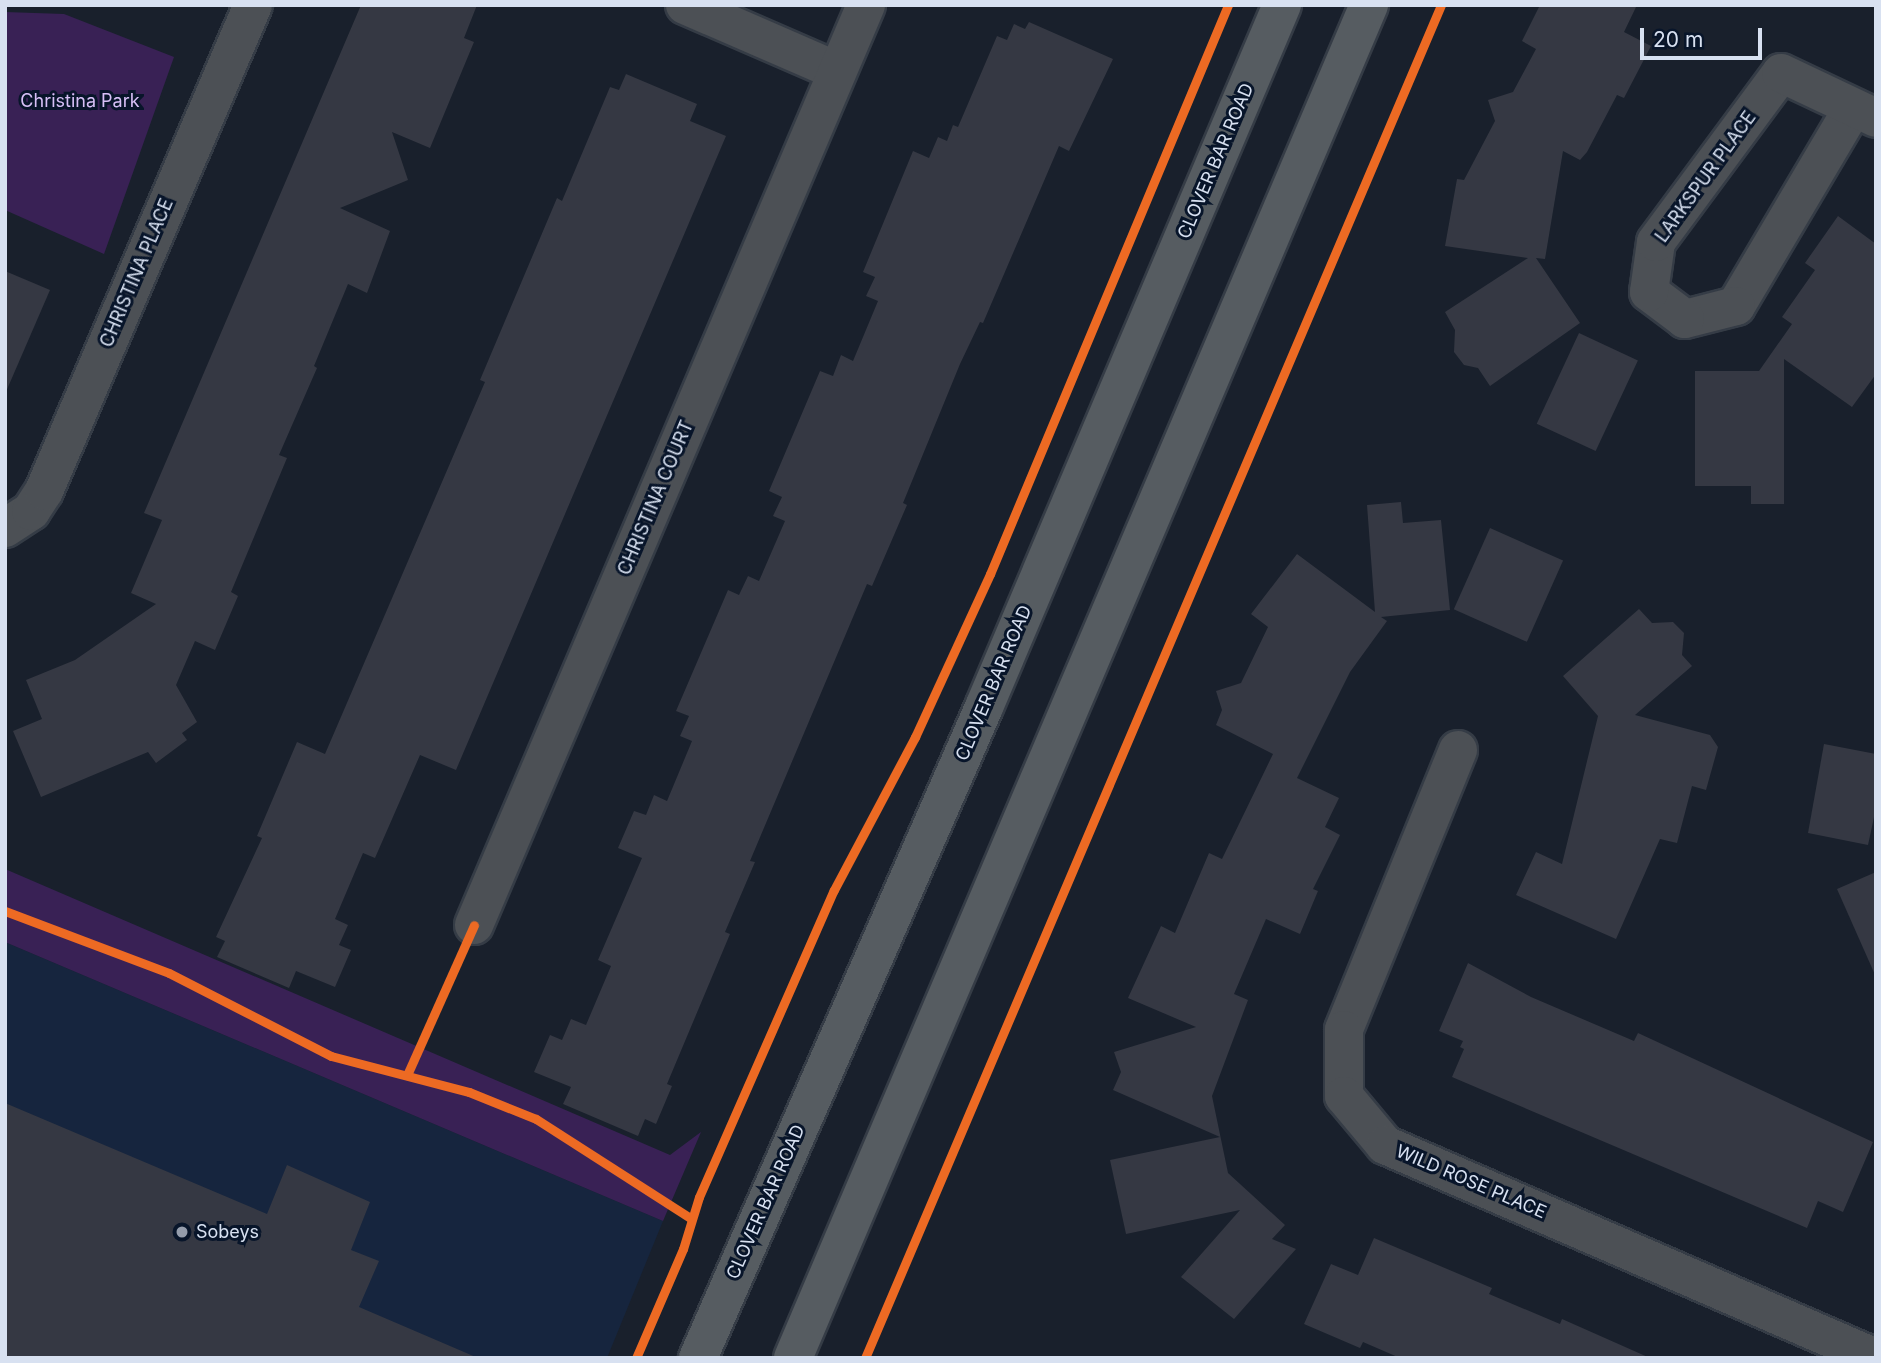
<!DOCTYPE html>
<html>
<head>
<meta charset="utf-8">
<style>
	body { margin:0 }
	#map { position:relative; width:1881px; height:1363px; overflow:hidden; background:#19202c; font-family:Inter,sans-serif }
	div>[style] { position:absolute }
	.built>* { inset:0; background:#16253e }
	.green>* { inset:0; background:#392155 }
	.building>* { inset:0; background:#353843; transform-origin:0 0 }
	.roads { filter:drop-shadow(2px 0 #353c46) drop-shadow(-2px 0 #353c46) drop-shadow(0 2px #353c46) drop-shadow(0 -2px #353c46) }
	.street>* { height:38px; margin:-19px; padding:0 19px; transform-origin:19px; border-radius:19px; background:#4c5055 }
	.secondary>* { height:38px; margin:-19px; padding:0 19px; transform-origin:19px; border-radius:19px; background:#565c61 }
	.cycleway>* { height:9px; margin:-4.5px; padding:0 4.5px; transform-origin:4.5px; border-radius:4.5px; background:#ed6a23 }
	.dots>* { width:19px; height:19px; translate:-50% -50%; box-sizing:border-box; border:4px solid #08152a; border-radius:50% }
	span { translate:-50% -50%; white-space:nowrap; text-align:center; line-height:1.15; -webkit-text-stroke:6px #08152a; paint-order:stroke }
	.park-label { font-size:18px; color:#d7bff6 }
	.street-label { font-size:18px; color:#d8e1f1 }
	.poi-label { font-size:18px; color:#d8e1f1 }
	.left { translate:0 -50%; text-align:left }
	.frame { position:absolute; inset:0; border:7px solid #d8e1f1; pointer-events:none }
	.scale { position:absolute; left:1640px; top:28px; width:122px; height:32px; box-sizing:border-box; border:4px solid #d8e1f1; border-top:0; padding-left:9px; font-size:21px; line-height:24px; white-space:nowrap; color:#d8e1f1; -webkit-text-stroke:5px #08152a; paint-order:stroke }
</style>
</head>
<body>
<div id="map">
	<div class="built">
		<i style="clip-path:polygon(5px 942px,663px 1221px,607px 1358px,5px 1358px)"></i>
	</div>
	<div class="green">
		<i style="clip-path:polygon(5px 12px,64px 14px,174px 57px,104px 254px,5px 210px)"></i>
		<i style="clip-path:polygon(5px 869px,670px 1155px,701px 1132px,663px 1221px,5px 942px)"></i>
	</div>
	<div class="building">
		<i style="clip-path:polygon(361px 5px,477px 5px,464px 38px,474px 42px,430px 148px,392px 132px,408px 180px,340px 208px,390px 231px,367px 293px,348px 284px,314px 366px,317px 368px,279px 455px,287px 458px,231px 592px,238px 596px,215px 650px,195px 641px,176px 685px,197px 722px,182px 733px,187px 740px,156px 763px,148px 752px,41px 797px,13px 731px,42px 719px,26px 680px,75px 660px,156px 604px,131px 593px,162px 520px,144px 513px)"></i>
		<i style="clip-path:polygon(1540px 5px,1637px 5px,1624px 32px,1651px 46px,1624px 98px,1617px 95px,1587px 152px,1580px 160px,1563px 151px,1545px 259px,1536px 258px,1580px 323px,1490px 386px,1478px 368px,1464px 365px,1454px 352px,1455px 330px,1445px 312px,1528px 258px,1445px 246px,1457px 179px,1464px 180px,1495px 121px,1488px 100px,1513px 92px,1536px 49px,1522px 41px)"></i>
		<i style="clip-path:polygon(1029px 22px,1113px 59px,1069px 151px,1059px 146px,983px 323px,980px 322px,960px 364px,903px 503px,907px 505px,872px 586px,867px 584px,750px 861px,755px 862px,725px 932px,730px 934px,667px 1084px,672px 1086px,656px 1124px,645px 1119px,638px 1136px,563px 1104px,571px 1087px,534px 1072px,550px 1035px,562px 1040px,571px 1019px,586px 1025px,611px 966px,598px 960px,642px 858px,618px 848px,634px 811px,646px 815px,654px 795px,667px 801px,692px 741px,680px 736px,689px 716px,676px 711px,728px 590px,739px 595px,748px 576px,759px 581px,785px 521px,773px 516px,782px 497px,769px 491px,820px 371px,833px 376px,841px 355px,853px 361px,878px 301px,866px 296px,875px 277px,863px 272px,913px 151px,929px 158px,938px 137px,947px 141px,953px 125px,958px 127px,997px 36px,1007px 40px,1014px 24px,1025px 29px)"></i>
		<i style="clip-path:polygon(626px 74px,697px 104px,690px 121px,726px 136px,456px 770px,420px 755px,375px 858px,363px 853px,335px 919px,348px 925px,339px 945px,351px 950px,335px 987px,296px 971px,289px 988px,217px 957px,225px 941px,216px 937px,262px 838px,257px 836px,297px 742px,325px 754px,485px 382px,480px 380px,557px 198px,562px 201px,610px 87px,619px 90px)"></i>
		<i style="clip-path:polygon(1838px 216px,1876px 244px,1876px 374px,1852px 407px,1784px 359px,1784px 504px,1751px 504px,1751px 486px,1695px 486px,1695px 371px,1759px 371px,1792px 324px,1782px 317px,1815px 270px,1805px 263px)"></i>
		<i style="clip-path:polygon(5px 271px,50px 290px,5px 394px)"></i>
		<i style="left:1579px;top:333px;width:65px;height:100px;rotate:25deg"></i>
		<i style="clip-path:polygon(1401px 502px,1403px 523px,1441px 520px,1450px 610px,1381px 617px,1387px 621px,1350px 672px,1297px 778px,1339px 798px,1325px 827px,1340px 835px,1313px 889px,1318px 891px,1300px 934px,1266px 919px,1234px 994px,1248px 1000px,1212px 1096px,1228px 1173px,1285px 1225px,1272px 1239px,1296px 1249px,1234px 1319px,1181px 1277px,1240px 1210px,1126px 1234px,1110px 1160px,1220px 1137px,1113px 1090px,1121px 1072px,1114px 1052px,1196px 1027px,1128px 998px,1161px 926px,1175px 933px,1209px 853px,1222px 859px,1273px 754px,1216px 725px,1222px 710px,1216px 691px,1241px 683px,1268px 627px,1251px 614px,1297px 554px,1375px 612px,1367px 505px)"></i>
		<i style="left:1490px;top:528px;width:80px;height:89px;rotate:24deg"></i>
		<i style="clip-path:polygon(1639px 609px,1652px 623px,1673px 622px,1684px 633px,1682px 655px,1692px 666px,1635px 715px,1710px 735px,1718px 747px,1706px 790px,1692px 786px,1677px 843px,1660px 839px,1616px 939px,1516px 895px,1536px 852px,1562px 864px,1598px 716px,1563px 676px)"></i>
		<i style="clip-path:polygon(1824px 744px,1876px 754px,1876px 808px,1868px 845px,1808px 833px)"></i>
		<i style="clip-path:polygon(1876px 872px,1876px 977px,1837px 889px)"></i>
		<i style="clip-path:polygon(1468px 963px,1531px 997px,1634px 1041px,1638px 1033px,1873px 1142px,1843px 1212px,1818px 1201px,1807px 1228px,1452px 1077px,1464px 1049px,1460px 1047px,1463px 1041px,1439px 1031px)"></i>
		<i style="clip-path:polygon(5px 1103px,267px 1214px,287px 1165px,370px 1202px,351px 1250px,379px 1261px,359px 1307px,478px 1358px,5px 1358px)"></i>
		<i style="clip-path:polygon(1374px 1238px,1492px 1288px,1489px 1294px,1560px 1324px,1562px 1319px,1650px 1358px,1400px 1358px,1363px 1342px,1360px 1348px,1304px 1324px,1331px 1264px,1358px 1275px)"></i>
	</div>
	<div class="roads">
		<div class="street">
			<i style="left:685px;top:5px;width:166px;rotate:23.5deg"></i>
			<i style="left:1853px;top:108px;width:230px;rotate:120.6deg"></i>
			<i style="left:1736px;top:306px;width:53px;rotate:165.7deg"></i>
			<i style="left:1685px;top:319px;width:45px;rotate:-143.1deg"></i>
			<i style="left:1649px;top:292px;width:50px;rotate:-82deg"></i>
			<i style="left:1656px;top:242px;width:210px;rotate:-53.5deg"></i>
			<i style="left:1781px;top:73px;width:105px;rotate:25.3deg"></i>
			<i style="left:5px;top:528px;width:31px;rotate:-33deg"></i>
			<i style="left:31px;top:511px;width:24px;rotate:-57deg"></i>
			<i style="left:44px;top:491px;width:529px;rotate:-66.73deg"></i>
			<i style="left:1458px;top:750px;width:302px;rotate:112.2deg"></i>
			<i style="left:1344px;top:1030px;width:66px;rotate:90deg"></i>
			<i style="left:1344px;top:1096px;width:64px;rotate:50.1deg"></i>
			<i style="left:1385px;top:1145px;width:535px;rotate:23.45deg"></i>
			<i style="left:474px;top:925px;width:1000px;rotate:-66.92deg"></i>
		</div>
		<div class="secondary">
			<i style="left:698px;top:1358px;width:711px;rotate:-66.28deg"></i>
			<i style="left:984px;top:707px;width:763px;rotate:-67deg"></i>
			<i style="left:793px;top:1358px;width:1471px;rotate:-66.94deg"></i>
		</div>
	</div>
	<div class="cycleway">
		<i style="left:5px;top:911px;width:175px;rotate:20.7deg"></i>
		<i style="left:169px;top:973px;width:182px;rotate:27.1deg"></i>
		<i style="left:331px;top:1056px;width:143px;rotate:14.6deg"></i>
		<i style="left:469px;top:1092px;width:72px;rotate:21.9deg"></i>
		<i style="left:536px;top:1119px;width:183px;rotate:32.7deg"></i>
		<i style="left:407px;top:1075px;width:164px;rotate:-65.9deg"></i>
		<i style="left:636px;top:1358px;width:119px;rotate:-66.7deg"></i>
		<i style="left:683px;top:1249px;width:54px;rotate:-72.9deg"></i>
		<i style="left:699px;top:1197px;width:335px;rotate:-66.3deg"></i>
		<i style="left:834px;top:890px;width:173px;rotate:-62.1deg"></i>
		<i style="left:915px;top:737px;width:179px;rotate:-65.3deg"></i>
		<i style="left:990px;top:574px;width:617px;rotate:-67.3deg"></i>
		<i style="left:865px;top:1358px;width:1471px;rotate:-66.94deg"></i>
	</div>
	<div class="dots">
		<i style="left:182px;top:1232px;background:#959dac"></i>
	</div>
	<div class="park-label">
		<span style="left:80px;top:101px">Christina Park</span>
	</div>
	<div class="street-label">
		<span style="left:1216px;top:161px;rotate:-67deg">CLOVER BAR ROAD</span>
		<span style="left:1706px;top:177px;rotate:-54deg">LARKSPUR PLACE</span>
		<span style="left:137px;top:273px;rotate:-67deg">CHRISTINA PLACE</span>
		<span style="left:656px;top:498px;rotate:-67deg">CHRISTINA COURT</span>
		<span style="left:994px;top:683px;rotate:-67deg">CLOVER BAR ROAD</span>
		<span style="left:1471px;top:1182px;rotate:23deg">WILD ROSE PLACE</span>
		<span style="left:766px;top:1202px;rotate:-66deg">CLOVER BAR ROAD</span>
	</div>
	<div class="poi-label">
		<span class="left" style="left:196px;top:1232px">Sobeys</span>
	</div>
	<div class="frame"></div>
	<div class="scale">20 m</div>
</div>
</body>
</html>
